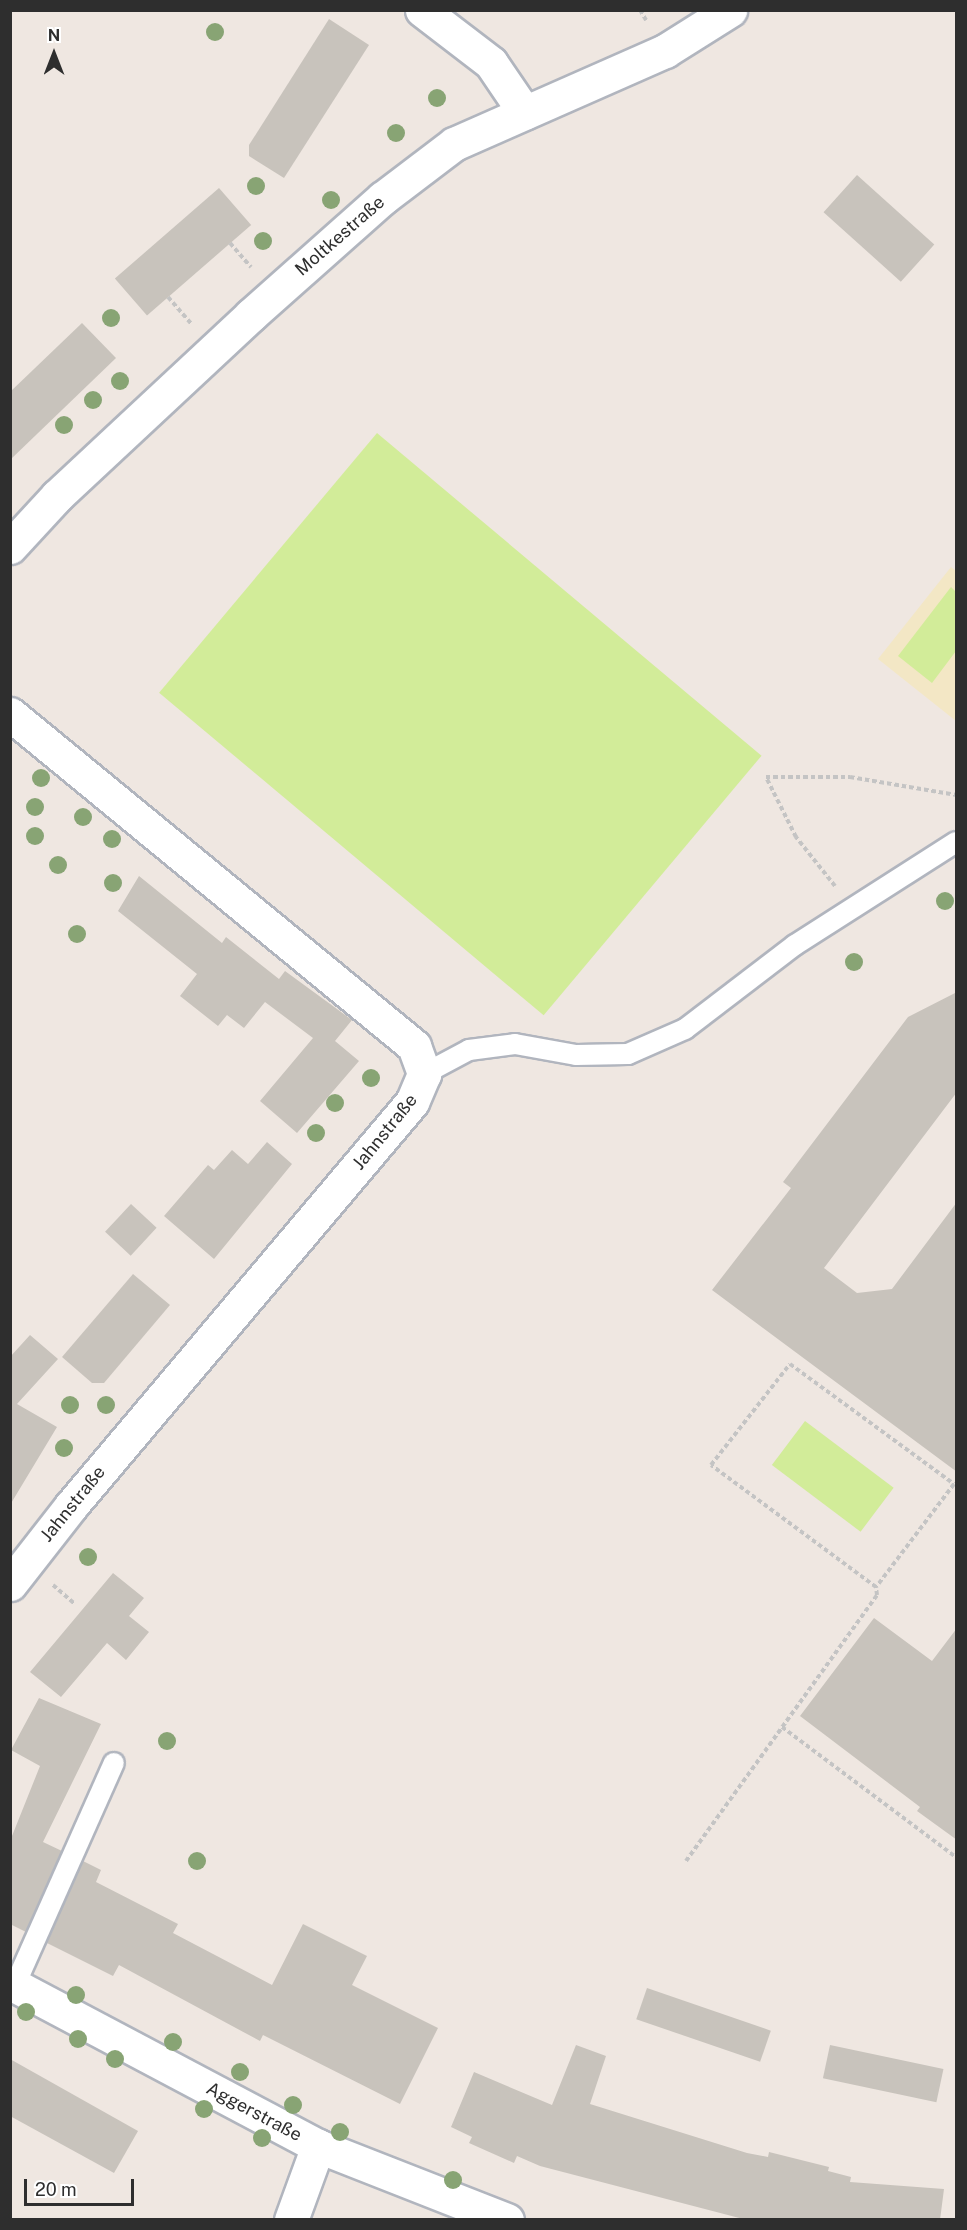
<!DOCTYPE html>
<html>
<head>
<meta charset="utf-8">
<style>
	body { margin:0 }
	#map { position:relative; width:967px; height:2230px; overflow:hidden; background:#efe7e1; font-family:"Public Sans",sans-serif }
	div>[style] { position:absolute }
	.sand>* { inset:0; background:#f3e7c5 }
	.pitch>* { inset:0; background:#d2ec99; transform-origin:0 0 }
	.building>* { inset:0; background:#c8c3bc; transform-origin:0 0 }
	.path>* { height:4px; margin-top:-2px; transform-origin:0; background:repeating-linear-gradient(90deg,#c4c4c4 0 4.5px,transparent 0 7.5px) }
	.roads { filter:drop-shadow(2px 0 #b1b5be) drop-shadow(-2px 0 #b1b5be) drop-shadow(0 2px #b1b5be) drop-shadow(0 -2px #b1b5be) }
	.service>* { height:20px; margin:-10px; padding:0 10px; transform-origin:10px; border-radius:10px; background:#fff }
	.minor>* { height:33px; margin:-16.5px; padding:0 16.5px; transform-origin:16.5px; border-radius:16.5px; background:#fff }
	.trees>* { width:18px; height:18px; margin:-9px; border-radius:50%; background:#88a474 }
	span { translate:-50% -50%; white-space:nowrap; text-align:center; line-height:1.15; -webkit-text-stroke:4.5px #fff; paint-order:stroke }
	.street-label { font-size:18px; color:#2e2e2e }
	.frame { position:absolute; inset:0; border:12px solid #2e2e2e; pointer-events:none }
	.north { position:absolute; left:24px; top:24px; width:60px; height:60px; -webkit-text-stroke:4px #fff; paint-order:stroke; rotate:0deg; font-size:16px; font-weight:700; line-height:24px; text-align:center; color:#2e2e2e }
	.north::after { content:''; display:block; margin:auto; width:21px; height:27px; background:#2e2e2e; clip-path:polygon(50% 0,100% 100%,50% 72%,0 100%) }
	.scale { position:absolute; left:24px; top:2179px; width:110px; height:27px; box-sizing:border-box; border:3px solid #2e2e2e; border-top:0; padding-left:8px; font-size:18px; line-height:21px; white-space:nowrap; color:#2e2e2e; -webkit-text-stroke:4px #fff; paint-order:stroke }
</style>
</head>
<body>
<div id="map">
	<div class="sand">
		<i style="clip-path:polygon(951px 567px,956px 571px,956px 721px,878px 659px)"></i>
	</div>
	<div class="pitch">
		<i style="left:377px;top:433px;width:502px;height:339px;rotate:40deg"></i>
		<i style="clip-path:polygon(951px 587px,956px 592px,956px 651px,932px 683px,898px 656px)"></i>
		<i style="left:805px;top:1421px;width:111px;height:55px;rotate:37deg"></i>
	</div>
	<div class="building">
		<i style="clip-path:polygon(329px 19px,369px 45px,284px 178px,249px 156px,249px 145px)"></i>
		<i style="left:857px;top:175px;width:104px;height:50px;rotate:42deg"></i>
		<i style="left:219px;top:188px;width:49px;height:138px;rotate:49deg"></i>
		<i style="clip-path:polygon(82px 323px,116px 358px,10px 460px,10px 392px)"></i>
		<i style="clip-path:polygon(139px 876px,222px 943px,226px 937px,279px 979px,285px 971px,352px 1020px,335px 1041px,359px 1061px,297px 1133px,260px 1101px,313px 1038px,265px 1002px,244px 1028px,227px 1015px,218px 1026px,180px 996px,197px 974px,118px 911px)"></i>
		<i style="clip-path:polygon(957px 992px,957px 1092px,824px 1268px,857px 1293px,892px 1289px,957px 1202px,957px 1472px,712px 1290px,791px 1188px,783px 1182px,908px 1017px)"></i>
		<i style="clip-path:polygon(267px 1142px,292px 1164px,214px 1259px,164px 1216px,208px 1165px,214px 1170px,232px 1150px,248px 1164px)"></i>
		<i style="left:131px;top:1204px;width:35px;height:38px;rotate:43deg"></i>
		<i style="clip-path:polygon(133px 1274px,170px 1305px,104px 1383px,92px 1383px,62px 1357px)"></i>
		<i style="clip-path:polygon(30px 1335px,58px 1359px,17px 1404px,57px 1427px,10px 1505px,10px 1357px)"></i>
		<i style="clip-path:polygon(113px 1573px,144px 1598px,129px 1616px,149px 1632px,126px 1660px,107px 1643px,61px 1697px,30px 1672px)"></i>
		<i style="clip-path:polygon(874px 1618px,932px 1661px,957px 1628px,957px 1840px,917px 1811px,920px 1807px,800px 1716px)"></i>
		<i style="clip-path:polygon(39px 1698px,101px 1724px,43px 1842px,62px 1851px,26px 1932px,10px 1924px,10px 1841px,40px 1766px,11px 1750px)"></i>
		<i style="clip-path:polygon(83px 1861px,101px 1870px,96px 1882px,178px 1924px,173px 1933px,272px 1985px,303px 1924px,367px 1956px,352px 1985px,438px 2028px,400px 2104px,263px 2035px,260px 2041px,119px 1965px,113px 1976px,47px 1943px)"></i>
		<i style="left:647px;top:1988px;width:131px;height:33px;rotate:19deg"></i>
		<i style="clip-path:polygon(576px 2045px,606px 2056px,590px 2104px,747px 2153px,768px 2157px,769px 2152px,829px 2167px,828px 2171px,851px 2177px,850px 2182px,944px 2189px,940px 2220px,747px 2220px,540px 2166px,517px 2156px,514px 2163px,469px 2143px,472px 2137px,451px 2127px,474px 2072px,552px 2105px)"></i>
		<i style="left:830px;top:2045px;width:116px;height:34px;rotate:12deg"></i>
		<i style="clip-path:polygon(10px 2059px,138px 2131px,114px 2173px,10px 2116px)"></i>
	</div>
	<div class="path">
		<i style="left:640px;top:10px;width:12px;rotate:59deg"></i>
		<i style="left:230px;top:243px;width:32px;rotate:49deg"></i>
		<i style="left:168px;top:297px;width:35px;rotate:49deg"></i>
		<i style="left:835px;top:886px;width:63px;rotate:-128.5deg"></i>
		<i style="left:796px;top:837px;width:67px;rotate:-116.6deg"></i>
		<i style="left:766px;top:777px;width:84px"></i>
		<i style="left:850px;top:777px;width:108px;rotate:9.6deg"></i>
		<i style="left:790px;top:1364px;width:203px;rotate:36.2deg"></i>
		<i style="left:954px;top:1484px;width:129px;rotate:127.1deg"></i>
		<i style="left:876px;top:1587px;width:205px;rotate:-143.5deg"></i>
		<i style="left:711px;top:1465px;width:128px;rotate:-52deg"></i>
		<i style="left:53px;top:1585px;width:29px;rotate:41deg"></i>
		<i style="left:782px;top:1727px;width:217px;rotate:36.8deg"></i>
		<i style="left:686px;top:1861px;width:327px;rotate:-54.3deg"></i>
		<i style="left:877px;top:1595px;width:8px;rotate:-97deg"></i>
	</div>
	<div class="roads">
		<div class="service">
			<i style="left:424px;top:1074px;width:51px;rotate:-28.1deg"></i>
			<i style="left:469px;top:1050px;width:46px;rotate:-7.4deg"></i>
			<i style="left:515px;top:1044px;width:62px;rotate:10.2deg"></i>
			<i style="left:576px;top:1055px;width:52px;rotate:-1.1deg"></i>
			<i style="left:628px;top:1054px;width:62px;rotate:-23.7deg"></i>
			<i style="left:685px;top:1029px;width:138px;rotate:-37.4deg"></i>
			<i style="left:795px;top:945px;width:191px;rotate:-32.6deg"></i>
			<i style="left:15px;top:1985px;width:243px;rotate:-66deg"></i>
		</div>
		<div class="minor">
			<i style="left:422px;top:10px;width:87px;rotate:37.5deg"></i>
			<i style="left:491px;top:63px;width:60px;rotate:55.8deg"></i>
			<i style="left:10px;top:547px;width:69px;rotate:-47.3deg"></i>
			<i style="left:57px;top:496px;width:265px;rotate:-43deg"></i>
			<i style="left:251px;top:315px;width:176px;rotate:-41.6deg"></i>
			<i style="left:383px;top:198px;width:89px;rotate:-37.3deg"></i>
			<i style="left:454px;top:144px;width:231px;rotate:-23.8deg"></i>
			<i style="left:665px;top:51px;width:77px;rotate:-32.2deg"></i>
			<i style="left:10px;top:714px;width:523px;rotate:39.41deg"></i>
			<i style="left:414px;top:1046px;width:30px;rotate:70deg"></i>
			<i style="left:424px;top:1074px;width:30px;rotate:113deg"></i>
			<i style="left:412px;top:1102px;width:529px;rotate:130.17deg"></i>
			<i style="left:71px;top:1506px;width:99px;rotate:128deg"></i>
			<i style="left:10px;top:1983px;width:348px;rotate:27.9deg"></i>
			<i style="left:318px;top:2146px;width:203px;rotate:21.4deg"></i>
			<i style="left:291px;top:2220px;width:79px;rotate:-70deg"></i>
		</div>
	</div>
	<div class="trees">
		<i style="left:215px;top:32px"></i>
		<i style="left:437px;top:98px"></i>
		<i style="left:396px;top:133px"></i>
		<i style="left:256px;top:186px"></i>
		<i style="left:331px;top:200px"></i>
		<i style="left:263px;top:241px"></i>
		<i style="left:111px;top:318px"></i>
		<i style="left:120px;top:381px"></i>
		<i style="left:93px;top:400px"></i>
		<i style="left:64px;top:425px"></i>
		<i style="left:41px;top:778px"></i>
		<i style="left:35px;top:807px"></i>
		<i style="left:83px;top:817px"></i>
		<i style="left:35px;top:836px"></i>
		<i style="left:112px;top:839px"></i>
		<i style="left:58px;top:865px"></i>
		<i style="left:113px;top:883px"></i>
		<i style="left:945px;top:901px"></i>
		<i style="left:77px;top:934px"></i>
		<i style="left:854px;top:962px"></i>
		<i style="left:371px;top:1078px"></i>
		<i style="left:335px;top:1103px"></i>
		<i style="left:316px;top:1133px"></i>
		<i style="left:70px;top:1405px"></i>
		<i style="left:106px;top:1405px"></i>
		<i style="left:64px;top:1448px"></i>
		<i style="left:88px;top:1557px"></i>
		<i style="left:167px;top:1741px"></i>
		<i style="left:197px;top:1861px"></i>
		<i style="left:76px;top:1995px"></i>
		<i style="left:26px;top:2012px"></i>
		<i style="left:78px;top:2039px"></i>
		<i style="left:173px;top:2042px"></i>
		<i style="left:115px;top:2059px"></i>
		<i style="left:240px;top:2072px"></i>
		<i style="left:293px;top:2105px"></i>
		<i style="left:204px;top:2109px"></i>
		<i style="left:340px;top:2132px"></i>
		<i style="left:262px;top:2138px"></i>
		<i style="left:453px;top:2180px"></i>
	</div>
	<div class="street-label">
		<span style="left:340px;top:236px;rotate:-41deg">Moltkestraße</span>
		<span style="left:385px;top:1132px;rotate:-51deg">Jahnstraße</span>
		<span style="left:73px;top:1504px;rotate:-51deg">Jahnstraße</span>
		<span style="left:254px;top:2112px;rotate:28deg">Aggerstraße</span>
	</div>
	<div class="frame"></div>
	<div class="north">N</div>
	<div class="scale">20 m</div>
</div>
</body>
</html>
